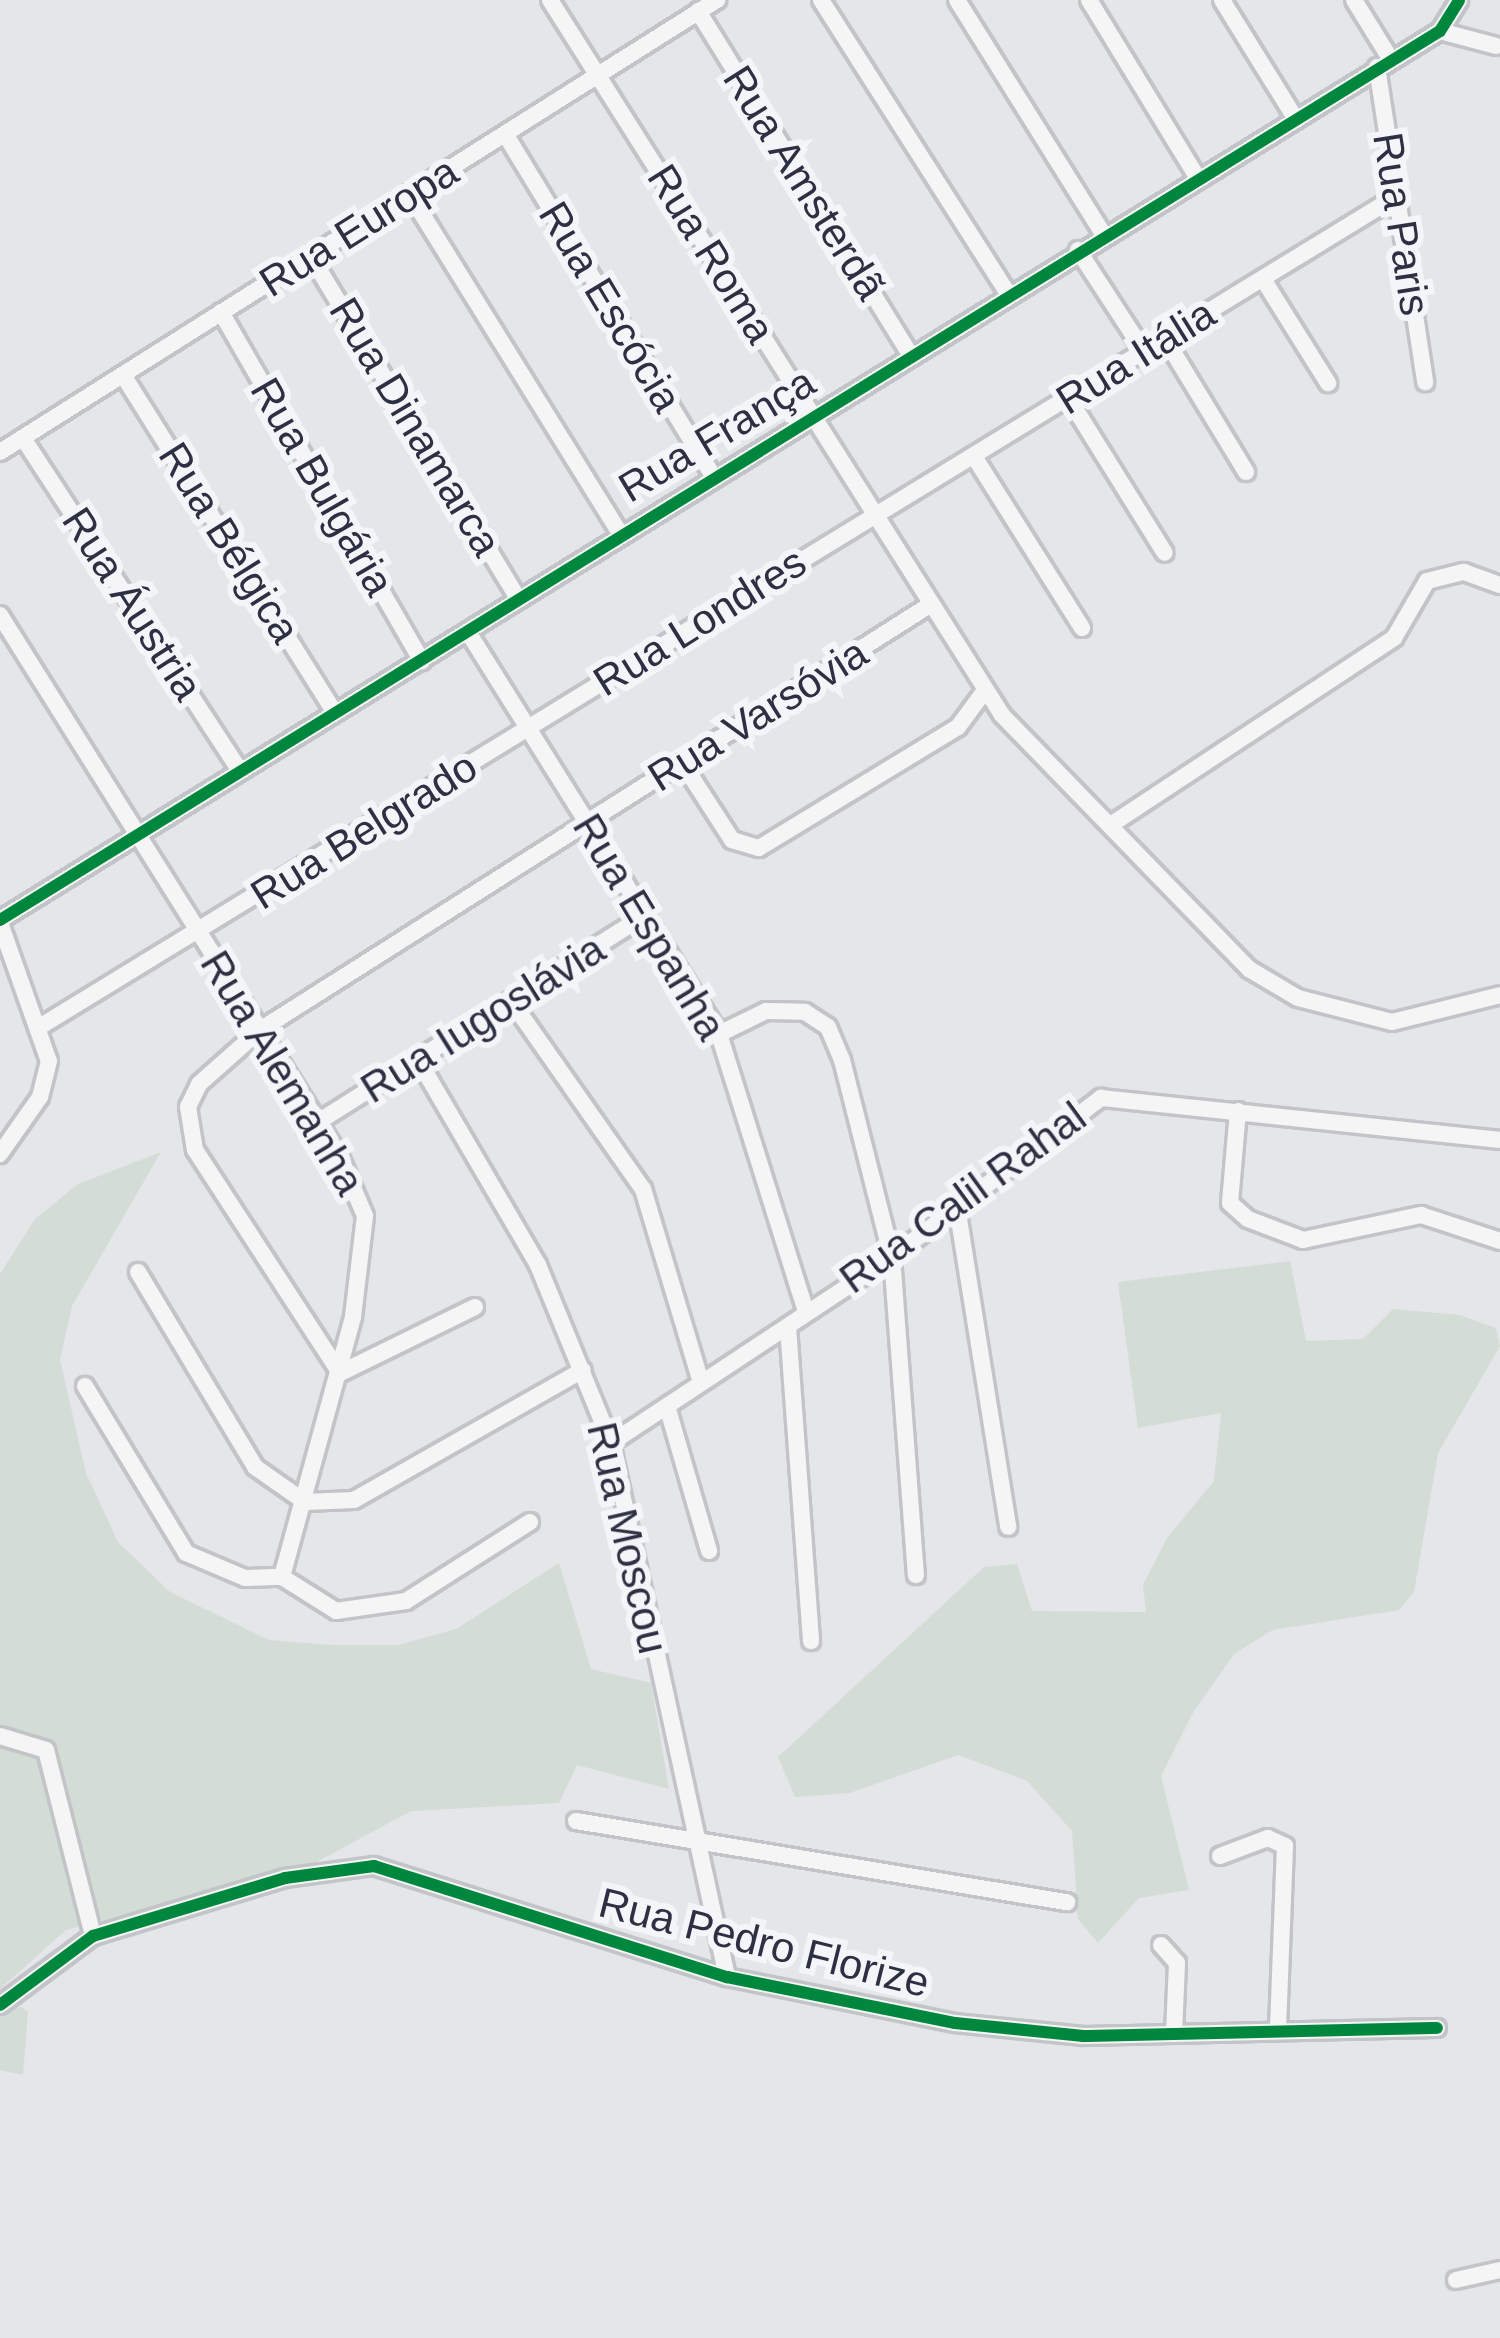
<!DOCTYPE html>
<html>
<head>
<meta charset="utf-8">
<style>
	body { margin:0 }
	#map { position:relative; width:1500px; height:2338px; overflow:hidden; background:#e5e6ea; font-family:Helvetica,sans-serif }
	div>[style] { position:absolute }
	.green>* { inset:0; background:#d4dcd6 }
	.roads { filter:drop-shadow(3px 0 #c3c4c8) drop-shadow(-3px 0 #c3c4c8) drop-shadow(0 3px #c3c4c8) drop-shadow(0 -3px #c3c4c8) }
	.minor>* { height:16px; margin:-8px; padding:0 8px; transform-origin:8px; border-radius:8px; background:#f5f5f6 }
	.cycleway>* { height:12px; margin:-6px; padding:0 6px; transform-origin:6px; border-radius:6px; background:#00873e }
	span { translate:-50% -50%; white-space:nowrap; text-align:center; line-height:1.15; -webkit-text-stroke:12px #f4f5f8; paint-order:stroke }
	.street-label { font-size:42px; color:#2d3042 }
</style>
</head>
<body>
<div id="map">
	<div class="green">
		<i style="clip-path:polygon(161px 1152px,72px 1306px,60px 1360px,86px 1473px,118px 1542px,170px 1592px,269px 1640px,332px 1645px,398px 1645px,456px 1629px,559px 1563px,591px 1669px,651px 1683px,669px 1789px,577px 1765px,559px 1803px,411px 1811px,315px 1863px,66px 1930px,0 1989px,0 1274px,35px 1219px,78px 1184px)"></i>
		<i style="clip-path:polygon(1290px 1261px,1306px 1341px,1363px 1339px,1393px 1309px,1460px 1315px,1496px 1328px,1500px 1346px,1438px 1453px,1414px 1592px,1399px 1610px,1273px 1630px,1234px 1654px,1194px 1711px,1161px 1776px,1189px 1890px,1139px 1898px,1098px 1943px,1078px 1919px,1072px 1831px,1027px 1781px,958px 1755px,850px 1793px,795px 1797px,778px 1757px,984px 1567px,1017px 1564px,1032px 1611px,1146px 1612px,1143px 1585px,1167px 1538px,1214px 1481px,1221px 1413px,1138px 1428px,1118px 1282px)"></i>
		<i style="clip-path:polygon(22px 2007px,28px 2012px,23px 2075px,0 2070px,0 2011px)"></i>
	</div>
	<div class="roads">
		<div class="minor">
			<i style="left:550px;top:0;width:846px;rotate:57.7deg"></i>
			<i style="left:1002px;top:715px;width:354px;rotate:45.8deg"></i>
			<i style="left:1249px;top:969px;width:57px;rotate:30.6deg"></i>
			<i style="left:1298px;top:998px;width:97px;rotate:14.3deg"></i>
			<i style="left:1392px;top:1022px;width:111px;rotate:-14deg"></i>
			<i style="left:821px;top:0;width:348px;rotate:57.5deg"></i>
			<i style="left:957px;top:0;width:276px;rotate:58deg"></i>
			<i style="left:1089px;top:0;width:207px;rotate:58.6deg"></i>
			<i style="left:1222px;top:0;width:137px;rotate:58.2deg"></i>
			<i style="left:1354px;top:0;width:70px;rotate:58.3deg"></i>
			<i style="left:698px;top:11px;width:405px;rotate:58.3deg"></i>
			<i style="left:1440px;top:31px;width:58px;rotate:15deg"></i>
			<i style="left:1377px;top:67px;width:319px;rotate:81.3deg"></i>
			<i style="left:507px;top:137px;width:397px;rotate:58.7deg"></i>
			<i style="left:409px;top:193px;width:399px;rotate:58.2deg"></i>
			<i style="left:1078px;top:250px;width:119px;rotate:57deg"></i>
			<i style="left:310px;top:255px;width:403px;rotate:58.8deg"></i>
			<i style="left:1263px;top:279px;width:123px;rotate:58deg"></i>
			<i style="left:221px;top:312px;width:403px;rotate:60.1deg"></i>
			<i style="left:1164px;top:337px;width:158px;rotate:58.7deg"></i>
			<i style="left:123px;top:375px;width:397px;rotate:57.9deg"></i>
			<i style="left:1069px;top:399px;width:181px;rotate:58.1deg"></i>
			<i style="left:23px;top:438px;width:397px;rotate:56.9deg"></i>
			<i style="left:0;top:452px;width:848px;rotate:-32.23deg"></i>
			<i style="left:975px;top:458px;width:201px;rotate:57.8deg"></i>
			<i style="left:0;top:615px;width:640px;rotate:57.9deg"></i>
			<i style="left:340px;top:1157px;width:64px;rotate:67deg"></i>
			<i style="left:365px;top:1216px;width:102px;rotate:96.8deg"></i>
			<i style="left:353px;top:1317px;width:270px;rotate:105.3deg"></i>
			<i style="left:468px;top:632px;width:474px;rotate:58deg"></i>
			<i style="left:719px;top:1034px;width:290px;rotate:72.6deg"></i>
			<i style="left:685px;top:767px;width:87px;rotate:57.2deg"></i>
			<i style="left:732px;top:840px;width:28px;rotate:17deg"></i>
			<i style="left:759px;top:848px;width:233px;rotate:-31.3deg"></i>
			<i style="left:958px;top:727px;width:42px;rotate:-53.7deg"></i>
			<i style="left:1112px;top:824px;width:338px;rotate:-33.4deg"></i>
			<i style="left:1394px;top:638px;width:66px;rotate:-59.9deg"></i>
			<i style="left:1427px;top:581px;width:38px;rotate:-14deg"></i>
			<i style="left:1464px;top:572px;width:38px;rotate:20deg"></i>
			<i style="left:0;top:920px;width:1692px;rotate:-31.69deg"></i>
			<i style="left:1440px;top:31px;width:36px;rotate:-58deg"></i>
			<i style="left:0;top:923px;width:146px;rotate:70.5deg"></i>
			<i style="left:49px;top:1061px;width:37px;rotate:104deg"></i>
			<i style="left:40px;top:1097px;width:70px;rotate:125.1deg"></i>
			<i style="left:514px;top:1005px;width:225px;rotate:55deg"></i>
			<i style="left:643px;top:1189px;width:202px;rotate:73.3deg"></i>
			<i style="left:41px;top:1026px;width:1590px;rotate:-31.47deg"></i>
			<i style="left:719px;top:1034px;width:52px;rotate:-26.1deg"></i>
			<i style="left:766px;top:1011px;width:39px;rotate:1deg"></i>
			<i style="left:805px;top:1012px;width:27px;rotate:33deg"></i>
			<i style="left:828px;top:1027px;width:36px;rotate:67deg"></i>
			<i style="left:842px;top:1060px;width:203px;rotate:75.8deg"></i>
			<i style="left:892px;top:1257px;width:319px;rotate:85.7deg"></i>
			<i style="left:420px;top:1063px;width:234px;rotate:59.7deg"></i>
			<i style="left:538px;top:1265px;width:192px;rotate:67.7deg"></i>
			<i style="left:611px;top:1443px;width:546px;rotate:77.74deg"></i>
			<i style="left:1238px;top:1111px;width:92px;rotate:95deg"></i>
			<i style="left:1230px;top:1203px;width:24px;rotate:42deg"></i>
			<i style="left:1248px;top:1219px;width:59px;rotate:20.9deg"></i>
			<i style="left:1303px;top:1240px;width:121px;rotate:-12deg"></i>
			<i style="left:1421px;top:1215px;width:83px;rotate:18.2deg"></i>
			<i style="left:318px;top:1122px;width:388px;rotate:-32.3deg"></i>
			<i style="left:957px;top:1207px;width:324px;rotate:80.9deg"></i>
			<i style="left:138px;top:1272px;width:227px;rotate:59deg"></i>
			<i style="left:255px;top:1467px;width:61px;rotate:35deg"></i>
			<i style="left:305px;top:1502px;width:49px;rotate:-2.3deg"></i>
			<i style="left:354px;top:1500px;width:263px;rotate:-29.6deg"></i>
			<i style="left:475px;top:1307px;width:150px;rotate:153.9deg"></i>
			<i style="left:340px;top:1373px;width:266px;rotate:-123deg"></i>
			<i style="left:195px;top:1150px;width:44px;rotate:-99.2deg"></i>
			<i style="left:188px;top:1107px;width:25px;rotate:-64deg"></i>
			<i style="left:199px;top:1084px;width:81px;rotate:-41.5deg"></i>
			<i style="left:260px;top:1030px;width:791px;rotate:-32.4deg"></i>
			<i style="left:788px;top:1327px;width:315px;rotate:85.8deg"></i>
			<i style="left:85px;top:1386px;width:195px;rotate:58.8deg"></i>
			<i style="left:186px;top:1553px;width:64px;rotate:23deg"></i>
			<i style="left:245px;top:1578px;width:37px;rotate:-2deg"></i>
			<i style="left:282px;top:1577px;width:64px;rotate:32.2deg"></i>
			<i style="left:336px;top:1611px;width:71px;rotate:-8.1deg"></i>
			<i style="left:406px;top:1601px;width:147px;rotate:-32.5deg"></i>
			<i style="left:667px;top:1406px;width:151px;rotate:73.8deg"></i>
			<i style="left:611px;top:1443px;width:337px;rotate:-33.5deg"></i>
			<i style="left:892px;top:1257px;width:263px;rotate:-37.3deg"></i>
			<i style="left:1101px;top:1098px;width:401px;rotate:6deg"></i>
			<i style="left:0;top:1736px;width:48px;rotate:16.9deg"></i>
			<i style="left:46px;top:1750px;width:192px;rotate:75.8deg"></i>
			<i style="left:576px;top:1821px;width:498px;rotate:9.4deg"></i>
			<i style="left:1220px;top:1856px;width:51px;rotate:-20.6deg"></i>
			<i style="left:1268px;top:1838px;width:19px;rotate:25deg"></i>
			<i style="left:1285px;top:1846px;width:181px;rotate:92.2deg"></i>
			<i style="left:1161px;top:1945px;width:24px;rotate:48deg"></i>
			<i style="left:1177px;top:1963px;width:71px;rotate:92.4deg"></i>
			<i style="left:0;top:2005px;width:116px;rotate:-36.6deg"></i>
			<i style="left:93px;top:1936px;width:201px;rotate:-16.8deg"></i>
			<i style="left:285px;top:1878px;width:90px;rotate:-7.7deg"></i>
			<i style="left:374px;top:1866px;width:370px;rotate:17.5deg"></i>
			<i style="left:727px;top:1977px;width:233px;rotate:11.4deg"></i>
			<i style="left:955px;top:2023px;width:129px;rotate:5.8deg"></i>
			<i style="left:1083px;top:2036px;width:354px;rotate:-1.3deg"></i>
			<i style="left:1456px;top:2280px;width:45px;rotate:-12.8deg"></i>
		</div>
	</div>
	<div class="cycleway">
		<i style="left:0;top:920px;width:1692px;rotate:-31.69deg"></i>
		<i style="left:1440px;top:31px;width:36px;rotate:-58deg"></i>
		<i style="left:0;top:2005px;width:116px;rotate:-36.6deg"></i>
		<i style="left:93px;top:1936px;width:201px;rotate:-16.8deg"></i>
		<i style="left:285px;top:1878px;width:90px;rotate:-7.7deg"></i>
		<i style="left:374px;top:1866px;width:370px;rotate:17.5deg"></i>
		<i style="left:727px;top:1977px;width:233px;rotate:11.4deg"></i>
		<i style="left:955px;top:2023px;width:129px;rotate:5.8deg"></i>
		<i style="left:1083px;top:2036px;width:354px;rotate:-1.3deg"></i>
	</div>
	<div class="street-label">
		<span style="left:804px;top:183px;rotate:58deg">Rua Amsterdã</span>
		<span style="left:1401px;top:224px;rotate:81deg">Rua Paris</span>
		<span style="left:359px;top:227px;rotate:-32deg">Rua Europa</span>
		<span style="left:711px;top:254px;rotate:58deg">Rua Roma</span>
		<span style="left:610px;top:307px;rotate:59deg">Rua Escócia</span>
		<span style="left:1136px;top:357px;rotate:-32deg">Rua Itália</span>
		<span style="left:415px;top:427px;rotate:59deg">Rua Dinamarca</span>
		<span style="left:717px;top:435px;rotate:-31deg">Rua França</span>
		<span style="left:322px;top:487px;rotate:60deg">Rua Bulgária</span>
		<span style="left:229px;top:543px;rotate:58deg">Rua Bélgica</span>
		<span style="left:132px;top:604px;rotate:57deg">Rua Áustria</span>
		<span style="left:700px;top:622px;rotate:-32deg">Rua Londres</span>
		<span style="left:758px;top:715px;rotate:-32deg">Rua Varsóvia</span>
		<span style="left:364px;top:831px;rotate:-32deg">Rua Belgrado</span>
		<span style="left:649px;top:927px;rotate:59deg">Rua Espanha</span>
		<span style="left:483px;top:1019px;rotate:-32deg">Rua Iugoslávia</span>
		<span style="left:282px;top:1073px;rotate:59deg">Rua Alemanha</span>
		<span style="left:963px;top:1198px;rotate:-36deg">Rua Calil Rahal</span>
		<span style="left:627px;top:1538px;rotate:77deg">Rua Moscou</span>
		<span style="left:764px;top:1943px;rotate:14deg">Rua Pedro Florize</span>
	</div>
</div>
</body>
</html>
